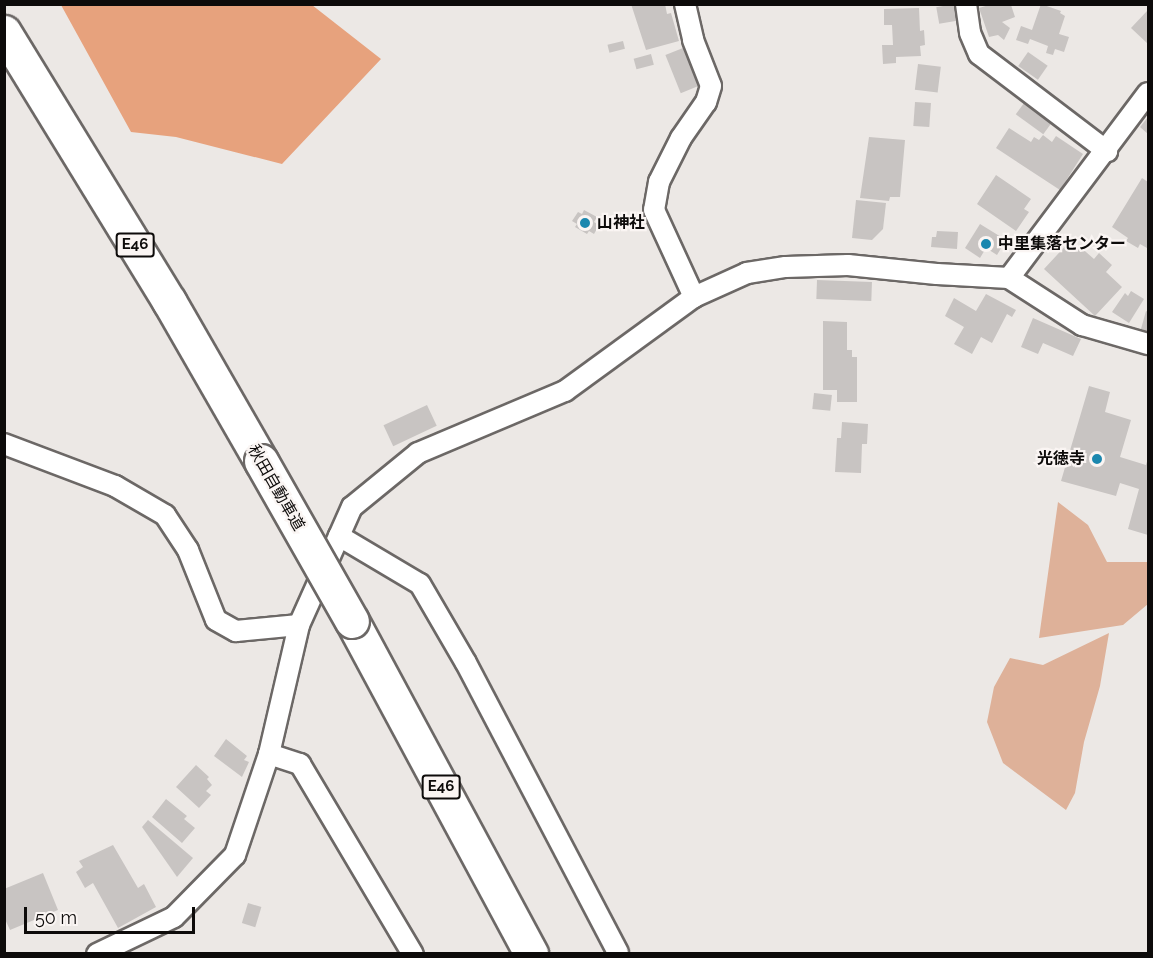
<!DOCTYPE html>
<html>
<head>
<meta charset="utf-8">
<style>
	body { margin:0 }
	#map { position:relative; width:1153px; height:958px; overflow:hidden; background:#ece8e5; font-family:Raleway,"Noto Sans JP",sans-serif }
	div>[style] { position:absolute }
	.green>* { inset:0; background:#deb199 }
	.water>* { inset:0; background:#e7a27d }
	.building>* { inset:0; background:#c8c4c2; transform-origin:0 0 }
	.roads { filter:drop-shadow(2px 0 #6c6866) drop-shadow(-2px 0 #6c6866) drop-shadow(0 2px #6c6866) drop-shadow(0 -2px #6c6866) }
	.street>* { height:20px; margin:-10px; padding:0 10px; transform-origin:10px; border-radius:10px; background:#fff }
	.highway>* { height:33px; margin:-16.5px; padding:0 16.5px; transform-origin:16.5px; border-radius:16.5px; background:#fff }
	.bridges { filter:drop-shadow(2px 0 #6c6866) drop-shadow(-2px 0 #6c6866) drop-shadow(0 2px #6c6866) drop-shadow(0 -2px #6c6866) }
	.highway-bridge>* { height:33px; margin:-16.5px; padding:0 16.5px; transform-origin:16.5px; border-radius:16.5px; background:#fff }
	.dots>* { width:16px; height:16px; translate:-50% -50%; box-sizing:border-box; border:3px solid #faf5f3; border-radius:50% }
	span { translate:-50% -50%; white-space:nowrap; text-align:center; line-height:1.15; -webkit-text-stroke:4.5px #faf5f3; paint-order:stroke }
	.shield-label span { padding:2px 4px; background:#faf5f3; border:2px solid; border-radius:4px; -webkit-text-stroke-width:0 }
	.shield-label { font-size:15px; color:#0d0b0a; font-weight:700 }
	.poi-label { font-size:16px; color:#0d0b0a; font-weight:700 }
	.left { translate:0 -50%; text-align:left }
	.right { translate:-100% -50%; text-align:right }
	.street-label { font-size:16px; color:#0d0b0a }
	.frame { position:absolute; inset:0; border:6px solid #0d0b0a; pointer-events:none }
	.scale { position:absolute; left:24px; top:907px; width:171px; height:27px; box-sizing:border-box; border:3px solid #0d0b0a; border-top:0; padding-left:8px; font-size:18px; line-height:21px; white-space:nowrap; color:#0d0b0a; -webkit-text-stroke:4px #faf5f3; paint-order:stroke }
</style>
</head>
<body>
<div id="map">
	<div class="green">
		<i style="clip-path:polygon(1058px 502px,1088px 525px,1107px 562px,1148px 562px,1148px 604px,1123px 625px,1039px 638px)"></i>
		<i style="clip-path:polygon(1109px 633px,1100px 686px,1084px 742px,1075px 793px,1066px 810px,1003px 763px,987px 722px,994px 687px,1010px 658px,1043px 665px)"></i>
	</div>
	<div class="water">
		<i style="clip-path:polygon(61px 5px,312px 5px,381px 59px,282px 164px,176px 137px,131px 132px)"></i>
	</div>
	<div class="building">
		<i style="clip-path:polygon(631px 4px,665px 4px,667px 14px,671px 13px,679px 41px,646px 50px)"></i>
		<i style="left:954px;top:4px;width:17px;height:18px;rotate:80deg"></i>
		<i style="clip-path:polygon(1041px 4px,1061px 11px,1060px 13px,1065px 16px,1059px 34px,1069px 37px,1064px 52px,1055px 49px,1053px 55px,1046px 53px,1048px 46px,1030px 39px,1028px 44px,1016px 40px,1021px 26px,1032px 30px)"></i>
		<i style="clip-path:polygon(989px 5px,1011px 5px,1015px 17px,1002px 22px,1010px 28px,1004px 40px,998px 35px,989px 37px,979px 8px)"></i>
		<i style="clip-path:polygon(919px 8px,920px 31px,924px 30px,925px 45px,920px 46px,921px 56px,896px 57px,896px 63px,883px 64px,882px 45px,893px 45px,892px 25px,884px 25px,884px 9px)"></i>
		<i style="clip-path:polygon(1147px 11px,1148px 13px,1148px 44px,1131px 28px)"></i>
		<i style="left:623px;top:41px;width:8px;height:16px;rotate:76deg"></i>
		<i style="left:683px;top:48px;width:41px;height:19px;rotate:68deg"></i>
		<i style="left:1028px;top:52px;width:24px;height:17px;rotate:35deg"></i>
		<i style="left:651px;top:54px;width:11px;height:18px;rotate:75deg"></i>
		<i style="left:918px;top:64px;width:23px;height:26px;rotate:7deg"></i>
		<i style="left:915px;top:102px;width:16px;height:24px;rotate:4deg"></i>
		<i style="left:1024px;top:103px;width:34px;height:14px;rotate:36deg"></i>
		<i style="clip-path:polygon(1148px 117px,1148px 134px,1140px 127px)"></i>
		<i style="clip-path:polygon(1009px 128px,1031px 142px,1034px 137px,1039px 140px,1043px 135px,1052px 142px,1056px 136px,1083px 154px,1060px 190px,996px 148px)"></i>
		<i style="clip-path:polygon(869px 137px,905px 140px,900px 197px,890px 197px,889px 201px,860px 198px)"></i>
		<i style="clip-path:polygon(996px 175px,1031px 199px,1024px 209px,1029px 212px,1016px 231px,977px 204px)"></i>
		<i style="clip-path:polygon(1142px 178px,1148px 182px,1147px 248px,1140px 244px,1138px 248px,1126px 241px,1128px 238px,1112px 227px)"></i>
		<i style="clip-path:polygon(856px 200px,886px 203px,883px 229px,872px 240px,852px 238px)"></i>
		<i style="clip-path:polygon(584px 210px,597px 217px,594px 222px,599px 225px,594px 234px,589px 231px,587px 234px,575px 227px,577px 224px,572px 221px,578px 212px,582px 214px)"></i>
		<i style="clip-path:polygon(980px 224px,1006px 240px,997px 255px,986px 248px,980px 258px,965px 248px)"></i>
		<i style="clip-path:polygon(937px 231px,958px 232px,957px 249px,931px 247px,932px 237px,936px 237px)"></i>
		<i style="clip-path:polygon(1069px 242px,1075px 248px,1078px 245px,1094px 259px,1099px 253px,1112px 265px,1106px 272px,1122px 287px,1095px 316px,1044px 269px)"></i>
		<i style="left:817px;top:280px;width:55px;height:19px;rotate:2deg"></i>
		<i style="clip-path:polygon(1131px 291px,1144px 299px,1129px 323px,1112px 312px,1125px 293px,1128px 296px)"></i>
		<i style="clip-path:polygon(986px 294px,1016px 310px,1012px 317px,1007px 314px,992px 343px,981px 337px,972px 354px,954px 344px,964px 327px,945px 316px,954px 298px,976px 311px)"></i>
		<i style="clip-path:polygon(1146px 311px,1148px 312px,1148px 332px,1141px 329px)"></i>
		<i style="clip-path:polygon(1033px 318px,1081px 339px,1073px 356px,1043px 343px,1038px 354px,1021px 347px)"></i>
		<i style="clip-path:polygon(823px 321px,847px 322px,847px 350px,852px 350px,852px 357px,857px 357px,857px 402px,837px 402px,837px 390px,823px 390px)"></i>
		<i style="clip-path:polygon(1089px 386px,1110px 392px,1105px 412px,1131px 420px,1120px 457px,1146px 465px,1148px 458px,1148px 535px,1128px 529px,1139px 489px,1120px 483px,1116px 496px,1061px 481px)"></i>
		<i style="left:814px;top:393px;width:18px;height:16px;rotate:6deg"></i>
		<i style="left:427px;top:405px;width:23px;height:48px;rotate:65deg"></i>
		<i style="clip-path:polygon(842px 422px,868px 424px,867px 444px,862px 444px,861px 473px,835px 472px,837px 438px,841px 438px)"></i>
		<i style="clip-path:polygon(226px 739px,247px 756px,244px 760px,249px 762px,242px 777px,214px 756px)"></i>
		<i style="clip-path:polygon(196px 765px,209px 777px,207px 779px,212px 785px,206px 791px,211px 795px,199px 808px,176px 787px)"></i>
		<i style="clip-path:polygon(166px 799px,187px 816px,184px 819px,195px 828px,182px 843px,152px 817px)"></i>
		<i style="clip-path:polygon(148px 820px,193px 858px,177px 877px,142px 827px)"></i>
		<i style="clip-path:polygon(113px 845px,138px 888px,144px 884px,156px 907px,118px 928px,93px 883px,85px 888px,76px 872px,83px 867px,79px 861px)"></i>
		<i style="clip-path:polygon(43px 873px,58px 910px,10px 930px,4px 917px,4px 889px)"></i>
		<i style="left:248px;top:903px;width:14px;height:21px;rotate:17deg"></i>
	</div>
	<div class="roads">
		<div class="street">
			<i style="left:685px;top:4px;width:37px;rotate:77deg"></i>
			<i style="left:693px;top:40px;width:49px;rotate:68.6deg"></i>
			<i style="left:711px;top:86px;width:17px;rotate:107deg"></i>
			<i style="left:706px;top:102px;width:44px;rotate:124.8deg"></i>
			<i style="left:681px;top:138px;width:49px;rotate:116.6deg"></i>
			<i style="left:659px;top:182px;width:28px;rotate:100deg"></i>
			<i style="left:654px;top:210px;width:96px;rotate:65.3deg"></i>
			<i style="left:966px;top:4px;width:29px;rotate:82deg"></i>
			<i style="left:970px;top:33px;width:23px;rotate:67deg"></i>
			<i style="left:979px;top:54px;width:161px;rotate:37.2deg"></i>
			<i style="left:1009px;top:278px;width:231px;rotate:-53.1deg"></i>
			<i style="left:4px;top:444px;width:119px;rotate:20.7deg"></i>
			<i style="left:115px;top:486px;width:58px;rotate:30.1deg"></i>
			<i style="left:165px;top:515px;width:42px;rotate:56.7deg"></i>
			<i style="left:188px;top:550px;width:75px;rotate:68.2deg"></i>
			<i style="left:216px;top:620px;width:23px;rotate:29deg"></i>
			<i style="left:236px;top:631px;width:63px;rotate:-5.4deg"></i>
			<i style="left:339px;top:536px;width:94px;rotate:30.7deg"></i>
			<i style="left:420px;top:584px;width:91px;rotate:59.8deg"></i>
			<i style="left:466px;top:663px;width:327px;rotate:62.3deg"></i>
			<i style="left:269px;top:754px;width:33px;rotate:18deg"></i>
			<i style="left:300px;top:764px;width:221px;rotate:59.3deg"></i>
			<i style="left:97px;top:954px;width:85px;rotate:-25.7deg"></i>
			<i style="left:174px;top:917px;width:87px;rotate:-45.5deg"></i>
			<i style="left:235px;top:855px;width:107px;rotate:-71.4deg"></i>
			<i style="left:269px;top:754px;width:132px;rotate:-76.9deg"></i>
			<i style="left:299px;top:625px;width:98px;rotate:-65.8deg"></i>
			<i style="left:339px;top:536px;width:32px;rotate:-66deg"></i>
			<i style="left:352px;top:507px;width:85px;rotate:-39.3deg"></i>
			<i style="left:418px;top:453px;width:160px;rotate:-22.9deg"></i>
			<i style="left:565px;top:391px;width:160px;rotate:-36.1deg"></i>
			<i style="left:694px;top:297px;width:58px;rotate:-24.4deg"></i>
			<i style="left:747px;top:273px;width:39px;rotate:-9deg"></i>
			<i style="left:786px;top:267px;width:62px;rotate:-1.8deg"></i>
			<i style="left:848px;top:265px;width:89px;rotate:5.8deg"></i>
			<i style="left:937px;top:274px;width:72px;rotate:3.2deg"></i>
			<i style="left:1009px;top:278px;width:87px;rotate:32.8deg"></i>
			<i style="left:1082px;top:325px;width:69px;rotate:16.1deg"></i>
		</div>
		<div class="highway">
			<i style="left:4px;top:32px;width:316px;rotate:58.5deg"></i>
			<i style="left:169px;top:301px;width:185px;rotate:60.1deg"></i>
			<i style="left:352px;top:621px;width:378px;rotate:61.7deg"></i>
		</div>
	</div>
	<div class="bridges">
		<div class="highway-bridge">
			<i style="left:261px;top:461px;width:184px;rotate:60.4deg"></i>
		</div>
	</div>
	<div class="dots">
		<i style="left:585px;top:223px;background:#1b87ae"></i>
		<i style="left:986px;top:244px;background:#1b87ae"></i>
		<i style="left:1097px;top:459px;background:#1b87ae"></i>
	</div>
	<div class="shield-label">
		<span style="left:135px;top:245px">E46</span>
		<span style="left:441px;top:787px">E46</span>
	</div>
	<div class="poi-label">
		<span class="left" style="left:597px;top:223px">山神社</span>
		<span class="left" style="left:998px;top:244px">中里集落センター</span>
		<span class="right" style="left:1085px;top:459px">光徳寺</span>
	</div>
	<div class="street-label">
		<span style="left:276px;top:488px;rotate:60deg">秋田自動車道</span>
	</div>
	<div class="frame"></div>
	<div class="scale">50 m</div>
</div>
</body>
</html>
